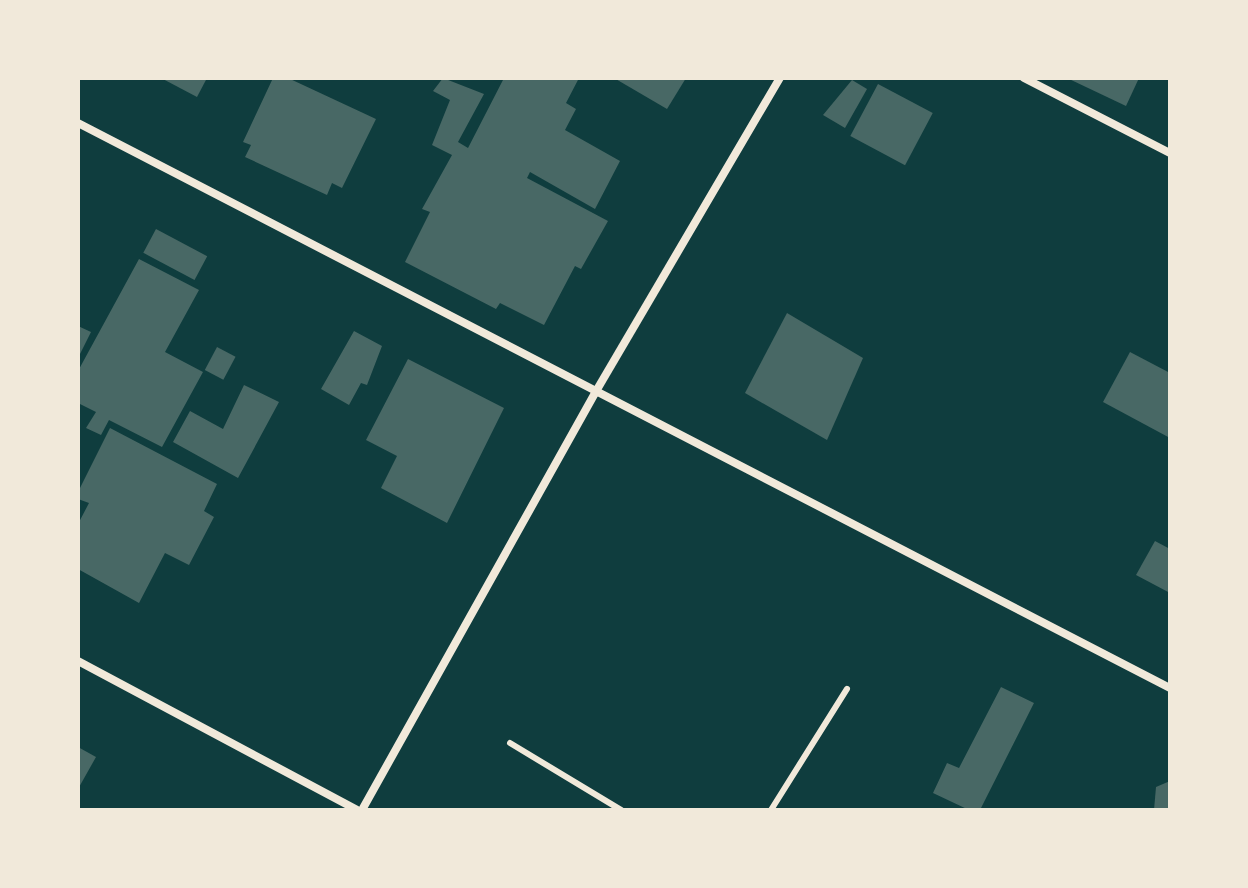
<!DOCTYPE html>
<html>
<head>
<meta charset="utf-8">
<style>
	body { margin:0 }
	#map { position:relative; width:1248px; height:888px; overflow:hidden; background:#0f3d3e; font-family:Manrope,sans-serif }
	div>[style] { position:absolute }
	.building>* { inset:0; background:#486865; transform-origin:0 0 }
	.service>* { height:6px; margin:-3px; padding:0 3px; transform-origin:3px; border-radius:3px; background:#f1e9da }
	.minor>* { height:8px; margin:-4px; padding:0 4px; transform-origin:4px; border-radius:4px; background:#f1e9da }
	span { translate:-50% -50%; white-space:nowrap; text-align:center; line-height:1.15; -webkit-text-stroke:8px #f1e9da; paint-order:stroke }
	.frame { position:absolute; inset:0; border:80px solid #f1e9da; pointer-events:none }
</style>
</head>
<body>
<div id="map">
	<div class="building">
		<i style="clip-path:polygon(161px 78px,207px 78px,197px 97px)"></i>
		<i style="clip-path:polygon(273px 78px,288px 78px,376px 119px,342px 188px,332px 183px,327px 195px,245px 157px,251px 145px,243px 142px)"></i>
		<i style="clip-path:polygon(443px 78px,484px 94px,458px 142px,468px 148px,504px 78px,579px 78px,566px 103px,576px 109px,565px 130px,620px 161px,595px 209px,530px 172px,527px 178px,608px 221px,581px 269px,575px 266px,544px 325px,500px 303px,496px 309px,405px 262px,430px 212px,422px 209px,452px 155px,432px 145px,450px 100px,433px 91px)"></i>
		<i style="clip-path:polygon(614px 78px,686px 78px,667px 109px)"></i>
		<i style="clip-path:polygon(1067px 78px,1139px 78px,1126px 106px)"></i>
		<i style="clip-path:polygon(852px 80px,867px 89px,845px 128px,823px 115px)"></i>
		<i style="left:878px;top:84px;width:62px;height:59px;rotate:28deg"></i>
		<i style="left:156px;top:229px;width:58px;height:27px;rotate:28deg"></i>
		<i style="clip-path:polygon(139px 259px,199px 290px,165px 352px,203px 372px,162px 447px,109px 420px,101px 435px,86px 428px,96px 412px,78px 403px,78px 371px)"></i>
		<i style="clip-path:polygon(787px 313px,863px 358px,827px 440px,745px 393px)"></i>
		<i style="clip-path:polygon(78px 326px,91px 332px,78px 358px)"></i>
		<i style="clip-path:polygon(354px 331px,382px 346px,367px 385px,361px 383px,349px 405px,321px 389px)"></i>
		<i style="left:217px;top:347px;width:21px;height:26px;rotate:28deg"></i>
		<i style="clip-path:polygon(1130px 352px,1170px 373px,1170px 438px,1103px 402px)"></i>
		<i style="clip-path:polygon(408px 359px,504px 408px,447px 523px,381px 488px,397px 456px,366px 440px)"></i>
		<i style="clip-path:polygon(244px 385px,279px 402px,238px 478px,173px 442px,190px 411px,223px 429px)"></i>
		<i style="clip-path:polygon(110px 428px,217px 484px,204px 511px,214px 517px,189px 565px,165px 553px,139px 603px,78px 569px,78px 524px,89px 503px,78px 499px,78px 492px)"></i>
		<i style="clip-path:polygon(1155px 541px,1170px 549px,1170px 593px,1136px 575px)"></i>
		<i style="clip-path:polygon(1001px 687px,1034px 703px,980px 810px,969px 810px,933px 793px,947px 763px,959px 768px)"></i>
		<i style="clip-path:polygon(78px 747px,96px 757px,78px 789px)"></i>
		<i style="clip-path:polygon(1170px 781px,1170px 810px,1154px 810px,1156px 787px)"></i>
	</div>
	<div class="service">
		<i style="left:510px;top:743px;width:130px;rotate:31.1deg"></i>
		<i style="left:771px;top:810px;width:143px;rotate:-57.9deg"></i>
	</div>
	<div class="minor">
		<i style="left:1024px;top:78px;width:164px;rotate:27.2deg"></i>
		<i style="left:78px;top:123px;width:1230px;rotate:27.36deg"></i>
		<i style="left:78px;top:661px;width:316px;rotate:28.1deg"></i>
		<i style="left:362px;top:810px;width:478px;rotate:-60.8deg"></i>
		<i style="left:595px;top:393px;width:365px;rotate:-59.6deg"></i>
	</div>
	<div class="frame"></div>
</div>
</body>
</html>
